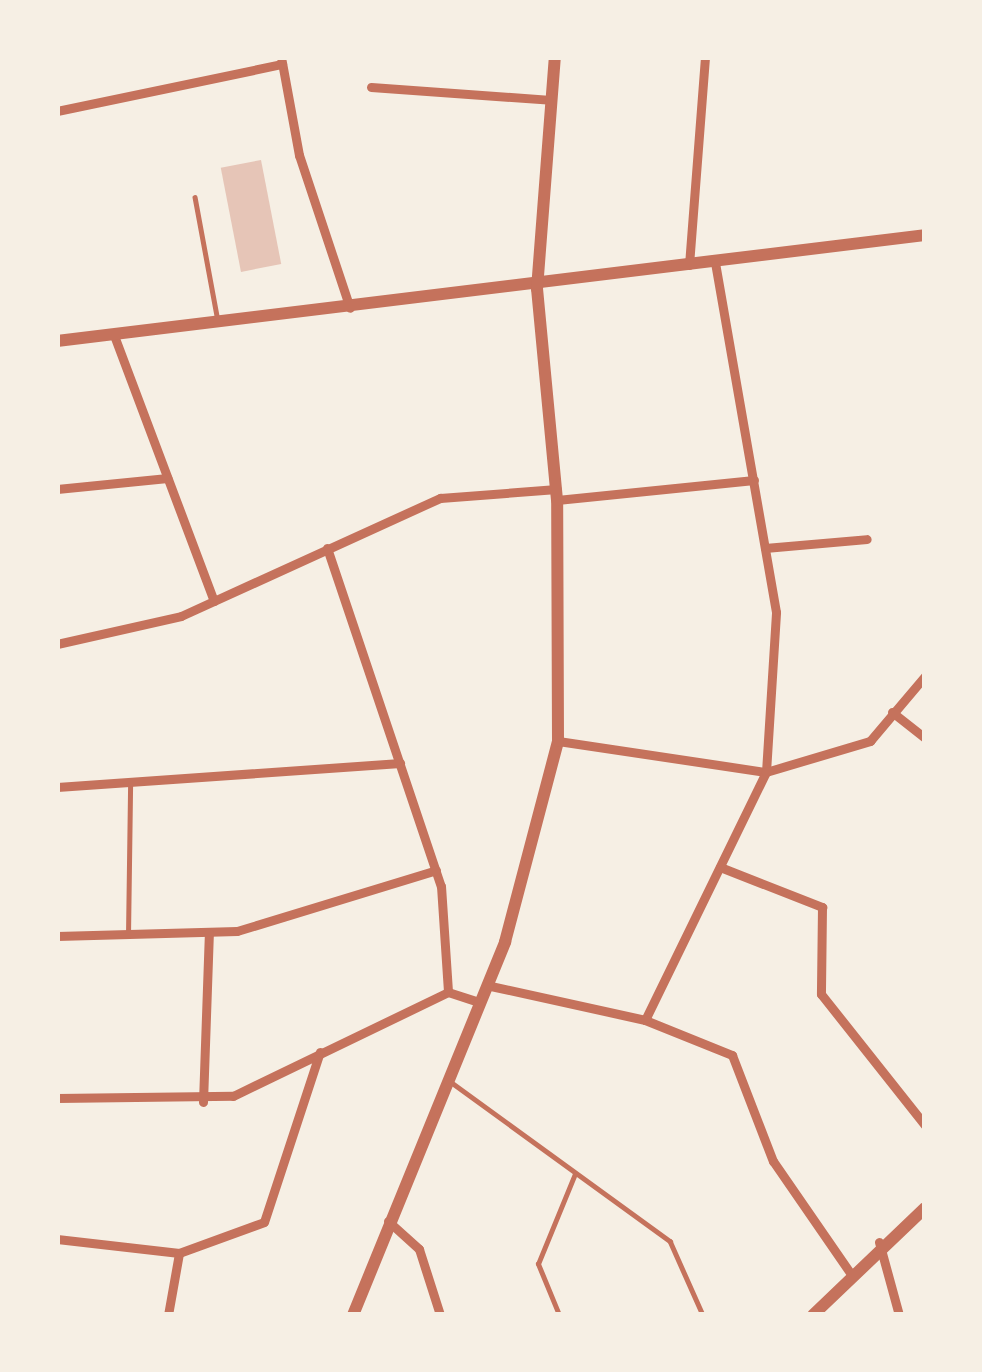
<!DOCTYPE html>
<html>
<head>
<meta charset="utf-8">
<style>
	body { margin:0 }
	#map { position:relative; width:982px; height:1372px; overflow:hidden; background:#f6efe4; font-family:"Archivo Narrow",sans-serif }
	div>[style] { position:absolute }
	.building>* { inset:0; background:#e6c5b7; transform-origin:0 0 }
	.service>* { height:4.5px; margin:-2.25px; padding:0 2.25px; transform-origin:2.25px; border-radius:2.25px; background:#c5725c }
	.minor>* { height:9px; margin:-4.5px; padding:0 4.5px; transform-origin:4.5px; border-radius:4.5px; background:#c5725c }
	.tertiary>* { height:12px; margin:-6px; padding:0 6px; transform-origin:6px; border-radius:6px; background:#c5725c }
	span { translate:-50% -50%; white-space:nowrap; text-align:center; line-height:1.15; -webkit-text-stroke:12px #f6efe4; paint-order:stroke }
	.frame { position:absolute; inset:0; border:60px solid #f6efe4; pointer-events:none }
</style>
</head>
<body>
<div id="map">
	<div class="building">
		<i style="left:261px;top:160px;width:106px;height:41px;rotate:79deg"></i>
	</div>
	<div class="service">
		<i style="left:195px;top:197px;width:126px;rotate:79.5deg"></i>
		<i style="left:128px;top:936px;width:151px;rotate:-89.2deg"></i>
		<i style="left:451px;top:1082px;width:271px;rotate:36deg"></i>
		<i style="left:670px;top:1241px;width:81px;rotate:66deg"></i>
		<i style="left:559px;top:1315px;width:55px;rotate:-112.4deg"></i>
		<i style="left:538px;top:1264px;width:97px;rotate:-67.7deg"></i>
	</div>
	<div class="minor">
		<i style="left:281px;top:57px;width:100px;rotate:79.6deg"></i>
		<i style="left:299px;top:155px;width:161px;rotate:71.6deg"></i>
		<i style="left:371px;top:87px;width:180px;rotate:4.1deg"></i>
		<i style="left:57px;top:111px;width:230px;rotate:-11.8deg"></i>
		<i style="left:689px;top:265px;width:209px;rotate:-85.6deg"></i>
		<i style="left:115px;top:338px;width:281px;rotate:69.4deg"></i>
		<i style="left:57px;top:489px;width:111px;rotate:-5.7deg"></i>
		<i style="left:557px;top:500px;width:198px;rotate:-5.8deg"></i>
		<i style="left:327px;top:548px;width:357px;rotate:71.4deg"></i>
		<i style="left:441px;top:886px;width:106px;rotate:86.2deg"></i>
		<i style="left:765px;top:548px;width:102px;rotate:-5deg"></i>
		<i style="left:57px;top:644px;width:127px;rotate:-12.7deg"></i>
		<i style="left:181px;top:616px;width:285px;rotate:-24.5deg"></i>
		<i style="left:440px;top:498px;width:117px;rotate:-4.4deg"></i>
		<i style="left:892px;top:712px;width:42px;rotate:38.2deg"></i>
		<i style="left:558px;top:741px;width:210px;rotate:8.5deg"></i>
		<i style="left:766px;top:772px;width:160px;rotate:-86.4deg"></i>
		<i style="left:776px;top:612px;width:356px;rotate:-99.9deg"></i>
		<i style="left:57px;top:787px;width:344px;rotate:-4deg"></i>
		<i style="left:720px;top:867px;width:110px;rotate:21.4deg"></i>
		<i style="left:822px;top:907px;width:87px;rotate:90.7deg"></i>
		<i style="left:821px;top:994px;width:167px;rotate:51.6deg"></i>
		<i style="left:57px;top:936px;width:180px;rotate:-1.6deg"></i>
		<i style="left:237px;top:931px;width:208px;rotate:-17deg"></i>
		<i style="left:486px;top:985px;width:163px;rotate:12.4deg"></i>
		<i style="left:645px;top:1020px;width:276px;rotate:-64deg"></i>
		<i style="left:766px;top:772px;width:109px;rotate:-16.6deg"></i>
		<i style="left:870px;top:741px;width:85px;rotate:-49.8deg"></i>
		<i style="left:645px;top:1020px;width:94px;rotate:21.9deg"></i>
		<i style="left:732px;top:1055px;width:114px;rotate:68.9deg"></i>
		<i style="left:773px;top:1161px;width:137px;rotate:55.4deg"></i>
		<i style="left:57px;top:1098px;width:176px;rotate:-0.7deg"></i>
		<i style="left:233px;top:1096px;width:239px;rotate:-25.8deg"></i>
		<i style="left:448px;top:992px;width:32px;rotate:18deg"></i>
		<i style="left:203px;top:1102px;width:169px;rotate:-88deg"></i>
		<i style="left:388px;top:1221px;width:42px;rotate:42.1deg"></i>
		<i style="left:419px;top:1249px;width:69px;rotate:72.3deg"></i>
		<i style="left:57px;top:1239px;width:123px;rotate:6.5deg"></i>
		<i style="left:879px;top:1242px;width:76px;rotate:74.7deg"></i>
		<i style="left:168px;top:1315px;width:63px;rotate:-79.9deg"></i>
		<i style="left:179px;top:1253px;width:90px;rotate:-20deg"></i>
		<i style="left:264px;top:1222px;width:179px;rotate:-71.8deg"></i>
	</div>
	<div class="tertiary">
		<i style="left:57px;top:341px;width:874px;rotate:-6.96deg"></i>
		<i style="left:353px;top:1315px;width:403px;rotate:-67.8deg"></i>
		<i style="left:505px;top:942px;width:208px;rotate:-75.2deg"></i>
		<i style="left:558px;top:741px;width:241px;rotate:-90.2deg"></i>
		<i style="left:557px;top:500px;width:212px;rotate:-95.4deg"></i>
		<i style="left:537px;top:289px;width:233px;rotate:-85.6deg"></i>
		<i style="left:813px;top:1315px;width:155px;rotate:-43.7deg"></i>
	</div>
	<div class="frame"></div>
</div>
</body>
</html>
